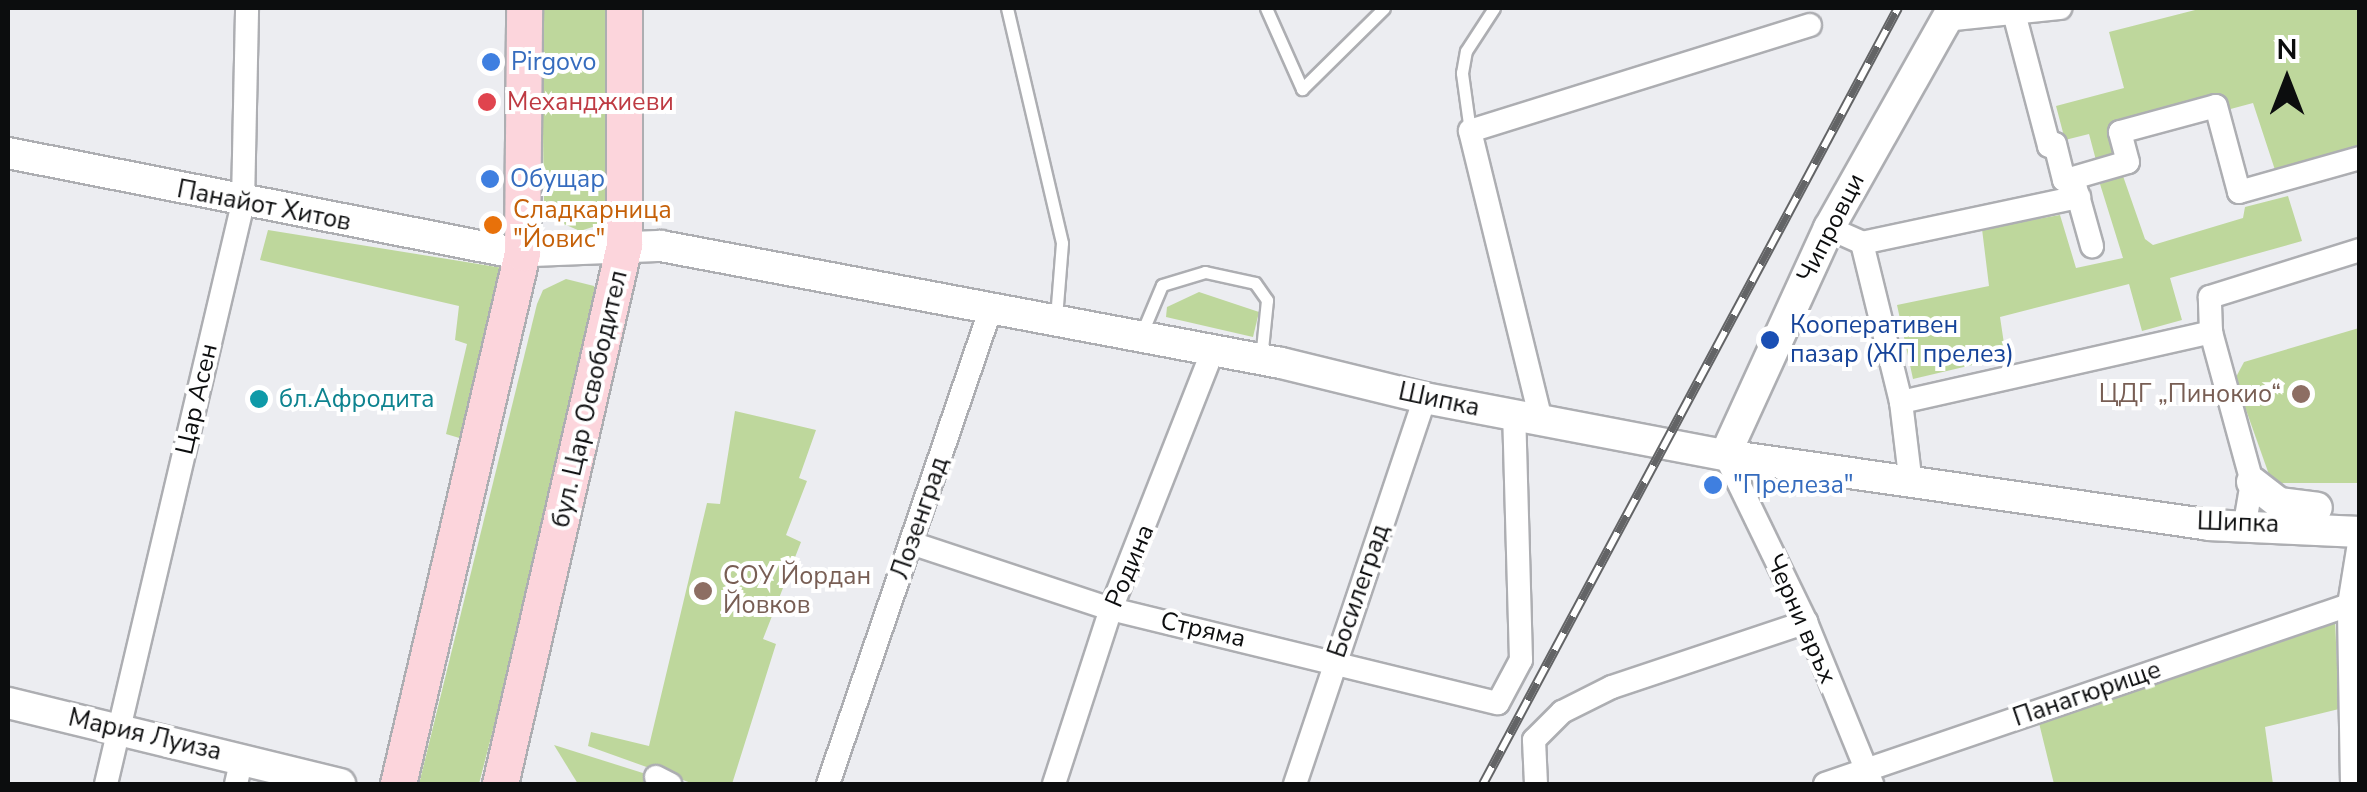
<!DOCTYPE html>
<html>
<head>
<meta charset="utf-8">
<style>
	body { margin:0 }
	#map { position:relative; width:2367px; height:792px; overflow:hidden; background:#ecedf1; font-family:"Nunito Sans",sans-serif }
	div>[style] { position:absolute }
	.green>* { inset:0; background:#bed79c }
	.roads { filter:drop-shadow(2px 0 #adaeb2) drop-shadow(-2px 0 #adaeb2) drop-shadow(0 2px #adaeb2) drop-shadow(0 -2px #adaeb2) }
	.lane>* { height:11px; margin:-5.5px; padding:0 5.5px; transform-origin:5.5px; border-radius:5.5px; background:#fff }
	.street>* { height:22px; margin:-11px; padding:0 11px; transform-origin:11px; border-radius:11px; background:#fff }
	.secondary>* { height:30px; margin:-15px; padding:0 15px; transform-origin:15px; border-radius:15px; background:#fff }
	.primary>* { height:35px; margin:-17.5px; padding:0 17.5px; transform-origin:17.5px; border-radius:17.5px; background:#fcd5dc }
	.rail>* { height:10px; margin-top:-5px; transform-origin:0; background:repeating-linear-gradient(90deg,#fff 0 19px,#636466 0 38px); box-sizing:border-box; border-block:2px solid #636466 }
	.dots>* { width:28px; height:28px; translate:-50% -50%; box-sizing:border-box; border:5px solid #fff; border-radius:50% }
	span { translate:-50% -50%; white-space:nowrap; text-align:center; line-height:1.15; -webkit-text-stroke:8px #fff; paint-order:stroke }
	.shop-label { font-size:25px; color:#366cbe }
	.left { translate:0 -50%; text-align:left }
	.health-label { font-size:25px; color:#be3a42 }
	.street-label { font-size:25px; color:#0c0d0e }
	.food-label { font-size:25px; color:#c56008 }
	.transit-label { font-size:25px; color:#164399 }
	.education-label { font-size:25px; color:#785e54 }
	.right { translate:-100% -50%; text-align:right }
	.culture-label { font-size:25px; color:#0d838f }
	.frame { position:absolute; inset:0; border:10px solid #0c0d0e; pointer-events:none }
	.north { position:absolute; left:2237px; top:30px; width:100px; height:100px; -webkit-text-stroke:8px #fff; paint-order:stroke; rotate:0deg; font-size:28px; font-weight:700; line-height:40px; text-align:center; color:#0c0d0e }
	.north::after { content:''; display:block; margin:auto; width:35px; height:45px; background:#0c0d0e; clip-path:polygon(50% 0,100% 100%,50% 72%,0 100%) }
</style>
</head>
<body>
<div id="map">
	<div class="green">
		<i style="clip-path:polygon(541px 8px,606px 8px,610px 211px,599px 225px,580px 231px,557px 221px,544px 202px)"></i>
		<i style="clip-path:polygon(2203px 8px,2359px 8px,2359px 146px,2275px 170px,2253px 103px,2115px 140px,2119px 158px,2097px 164px,2089px 134px,2065px 140px,2056px 106px,2124px 88px,2109px 32px)"></i>
		<i style="clip-path:polygon(2123px 176px,2145px 239px,2153px 245px,2243px 218px,2245px 207px,2288px 196px,2302px 241px,2170px 278px,2182px 320px,2142px 331px,2129px 284px,2000px 317px,2006px 357px,1913px 379px,1897px 305px,1989px 286px,1982px 229px,2060px 215px,2076px 268px,2123px 258px,2100px 184px)"></i>
		<i style="clip-path:polygon(268px 230px,503px 268px,473px 442px,446px 434px,467px 344px,455px 340px,459px 306px,260px 260px)"></i>
		<i style="clip-path:polygon(566px 279px,594px 286px,600px 298px,596px 330px,479px 784px,419px 784px,537px 304px,543px 290px)"></i>
		<i style="clip-path:polygon(1199px 292px,1259px 312px,1253px 337px,1166px 317px,1167px 307px)"></i>
		<i style="clip-path:polygon(2359px 328px,2359px 483px,2272px 483px,2235px 379px,2244px 362px)"></i>
		<i style="clip-path:polygon(735px 411px,816px 430px,799px 478px,807px 481px,786px 535px,801px 542px,763px 639px,776px 644px,732px 784px,694px 784px,588px 746px,591px 732px,649px 746px,707px 503px,720px 504px)"></i>
		<i style="clip-path:polygon(2335px 620px,2339px 709px,2265px 727px,2273px 784px,2054px 784px,2039px 723px)"></i>
		<i style="clip-path:polygon(554px 745px,646px 774px,643px 784px,578px 784px)"></i>
	</div>
	<div class="roads">
		<div class="lane">
			<i style="left:1007px;top:8px;width:241px;rotate:76.8deg"></i>
			<i style="left:1062px;top:243px;width:74px;rotate:94.6deg"></i>
			<i style="left:1266px;top:8px;width:89px;rotate:66deg"></i>
			<i style="left:1302px;top:89px;width:115px;rotate:-44.6deg"></i>
			<i style="left:1470px;top:131px;width:59px;rotate:-97.9deg"></i>
			<i style="left:1462px;top:73px;width:22px;rotate:-80deg"></i>
			<i style="left:1466px;top:51px;width:51px;rotate:-56.9deg"></i>
			<i style="left:1141px;top:335px;width:54px;rotate:-67.2deg"></i>
			<i style="left:1162px;top:285px;width:45px;rotate:-16.8deg"></i>
			<i style="left:1205px;top:272px;width:51px;rotate:12.4deg"></i>
			<i style="left:1255px;top:283px;width:21px;rotate:55deg"></i>
			<i style="left:1267px;top:300px;width:59px;rotate:95.8deg"></i>
		</div>
		<div class="street">
			<i style="left:2015px;top:17px;width:133px;rotate:75.2deg"></i>
			<i style="left:2049px;top:146px;width:6px;rotate:-18deg"></i>
			<i style="left:2055px;top:144px;width:37px;rotate:76deg"></i>
			<i style="left:2064px;top:180px;width:9px;rotate:-13deg"></i>
			<i style="left:2073px;top:178px;width:71px;rotate:74.4deg"></i>
			<i style="left:1946px;top:20px;width:115px;rotate:-6deg"></i>
			<i style="left:2073px;top:178px;width:57px;rotate:-16.2deg"></i>
			<i style="left:2128px;top:162px;width:31px;rotate:-105deg"></i>
			<i style="left:2120px;top:132px;width:99px;rotate:-15.2deg"></i>
			<i style="left:2216px;top:106px;width:89px;rotate:75deg"></i>
			<i style="left:2239px;top:192px;width:126px;rotate:-15.7deg"></i>
			<i style="left:1829px;top:228px;width:36px;rotate:24deg"></i>
			<i style="left:1862px;top:243px;width:164px;rotate:76.2deg"></i>
			<i style="left:1901px;top:402px;width:84px;rotate:83.1deg"></i>
			<i style="left:1862px;top:243px;width:222px;rotate:-12deg"></i>
			<i style="left:1901px;top:402px;width:318px;rotate:-12.7deg"></i>
			<i style="left:1541px;top:420px;width:298px;rotate:-103.8deg"></i>
			<i style="left:1470px;top:131px;width:356px;rotate:-17.3deg"></i>
			<i style="left:1725px;top:455px;width:186px;rotate:64.1deg"></i>
			<i style="left:1806px;top:622px;width:175px;rotate:67.8deg"></i>
			<i style="left:2245px;top:523px;width:42px;rotate:-80.3deg"></i>
			<i style="left:2252px;top:482px;width:156px;rotate:-105.3deg"></i>
			<i style="left:2211px;top:332px;width:35px;rotate:-92deg"></i>
			<i style="left:2210px;top:297px;width:157px;rotate:-17.4deg"></i>
			<i style="left:911px;top:543px;width:211px;rotate:18.3deg"></i>
			<i style="left:1111px;top:609px;width:398px;rotate:13.7deg"></i>
			<i style="left:1498px;top:703px;width:49px;rotate:-61.9deg"></i>
			<i style="left:1521px;top:660px;width:244px;rotate:-91.6deg"></i>
			<i style="left:656px;top:777px;width:16px;rotate:27deg"></i>
			<i style="left:106px;top:784px;width:597px;rotate:-76.73deg"></i>
			<i style="left:243px;top:203px;width:195px;rotate:-88.8deg"></i>
			<i style="left:236px;top:784px;width:27px;rotate:-77deg"></i>
			<i style="left:828px;top:784px;width:503px;rotate:-71.1deg"></i>
			<i style="left:1054px;top:784px;width:184px;rotate:-72deg"></i>
			<i style="left:1111px;top:609px;width:278px;rotate:-68.5deg"></i>
			<i style="left:1295px;top:784px;width:407px;rotate:-71.4deg"></i>
			<i style="left:1536px;top:784px;width:44px;rotate:-92.6deg"></i>
			<i style="left:1534px;top:740px;width:40px;rotate:-45deg"></i>
			<i style="left:1562px;top:712px;width:56px;rotate:-26.6deg"></i>
			<i style="left:1612px;top:687px;width:205px;rotate:-18.5deg"></i>
			<i style="left:1825px;top:784px;width:554px;rotate:-18.86deg"></i>
			<i style="left:2352px;top:784px;width:179px;rotate:-91deg"></i>
			<i style="left:2349px;top:605px;width:69px;rotate:-80.8deg"></i>
		</div>
		<div class="secondary">
			<i style="left:8px;top:153px;width:512px;rotate:11.16deg"></i>
			<i style="left:510px;top:252px;width:151px;rotate:-2.3deg"></i>
			<i style="left:661px;top:246px;width:631px;rotate:10.69deg"></i>
			<i style="left:1281px;top:363px;width:148px;rotate:13.7deg"></i>
			<i style="left:1425px;top:398px;width:305px;rotate:10.8deg"></i>
			<i style="left:1725px;top:455px;width:488px;rotate:8.2deg"></i>
			<i style="left:2208px;top:525px;width:152px;rotate:2.6deg"></i>
			<i style="left:1725px;top:455px;width:250px;rotate:-65.4deg"></i>
			<i style="left:1829px;top:228px;width:253px;rotate:-60.6deg"></i>
			<i style="left:2252px;top:482px;width:34px;rotate:38deg"></i>
			<i style="left:2279px;top:503px;width:38px;rotate:7deg"></i>
			<i style="left:8px;top:703px;width:342px;rotate:13.7deg"></i>
		</div>
		<div class="primary">
			<i style="left:398px;top:784px;width:545px;rotate:-76.86deg"></i>
			<i style="left:522px;top:253px;width:245px;rotate:-89.5deg"></i>
			<i style="left:500px;top:784px;width:553px;rotate:-77.04deg"></i>
			<i style="left:624px;top:245px;width:237px;rotate:-90deg"></i>
		</div>
	</div>
	<div class="rail">
		<i style="left:1483px;top:784px;width:880px;rotate:-61.86deg"></i>
	</div>
	<div class="dots">
		<i style="left:491px;top:62px;background:#3f7fe0"></i>
		<i style="left:487px;top:102px;background:#e0444e"></i>
		<i style="left:490px;top:179px;background:#3f7fe0"></i>
		<i style="left:493px;top:225px;background:#e8710a"></i>
		<i style="left:1770px;top:340px;background:#1a4fb4"></i>
		<i style="left:2301px;top:394px;background:#8d6e63"></i>
		<i style="left:259px;top:399px;background:#0f9aa8"></i>
		<i style="left:1713px;top:485px;background:#3f7fe0"></i>
		<i style="left:703px;top:591px;background:#8d6e63"></i>
	</div>
	<div class="shop-label">
		<span class="left" style="left:511px;top:62px">Pirgovo</span>
		<span class="left" style="left:510px;top:179px">Обущар</span>
		<span class="left" style="left:1733px;top:485px">"Прелеза"</span>
	</div>
	<div class="health-label">
		<span class="left" style="left:507px;top:102px">Механджиеви</span>
	</div>
	<div class="street-label">
		<span style="left:264px;top:206px;rotate:11deg">Панайот Хитов</span>
		<span style="left:1831px;top:228px;rotate:-63deg">Чипровци</span>
		<span style="left:197px;top:399px;rotate:-77deg">Цар Асен</span>
		<span style="left:590px;top:399px;rotate:-77deg">бул. Цар Освободител</span>
		<span style="left:1439px;top:400px;rotate:12deg">Шипка</span>
		<span style="left:920px;top:518px;rotate:-71deg">Лозенград</span>
		<span style="left:2238px;top:523px;rotate:2deg">Шипка</span>
		<span style="left:1130px;top:566px;rotate:-67deg">Родина</span>
		<span style="left:1359px;top:591px;rotate:-71deg">Босилеград</span>
		<span style="left:1801px;top:619px;rotate:66deg">Черни връх</span>
		<span style="left:1203px;top:630px;rotate:13deg">Стряма</span>
		<span style="left:2087px;top:694px;rotate:-19deg">Панагюрище</span>
		<span style="left:145px;top:735px;rotate:13deg">Мария Луиза</span>
	</div>
	<div class="food-label">
		<span class="left" style="left:513px;top:225px">Сладкарница<br>"Йовис"</span>
	</div>
	<div class="transit-label">
		<span class="left" style="left:1790px;top:340px">Кооперативен<br>пазар (ЖП прелез)</span>
	</div>
	<div class="education-label">
		<span class="right" style="left:2281px;top:394px">ЦДГ „Пинокио“</span>
		<span class="left" style="left:723px;top:591px">СОУ Йордан<br>Йовков</span>
	</div>
	<div class="culture-label">
		<span class="left" style="left:279px;top:399px">бл.Афродита</span>
	</div>
	<div class="frame"></div>
	<div class="north">N</div>
</div>
</body>
</html>
